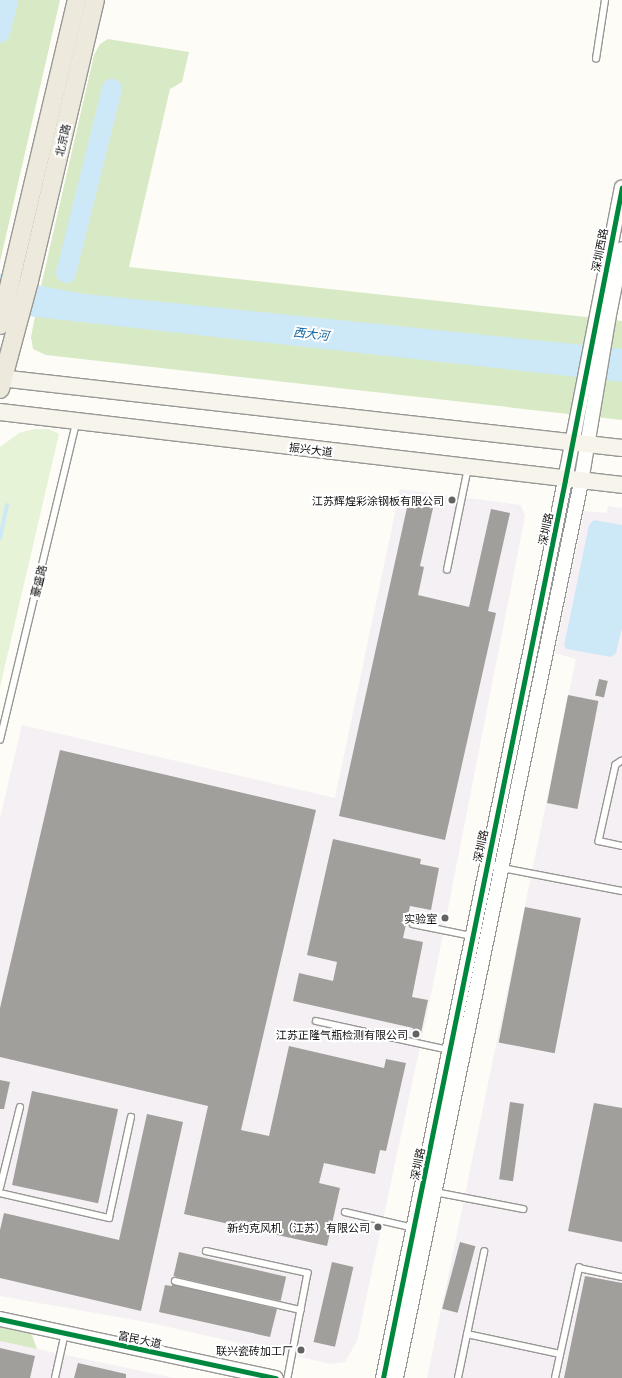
<!DOCTYPE html>
<html>
<head>
<meta charset="utf-8">
<style>
	body { margin:0 }
	#map { position:relative; width:622px; height:1378px; overflow:hidden; background:#fdfcf7; font-family:Literata,"Noto Sans SC",serif }
	div>[style] { position:absolute }
	.industrial>* { inset:0; background:#f5f0f3 }
	.green>* { inset:0; background:#e7f3d7 }
	.forest>* { inset:0; background:#d8eac5 }
	.water>* { inset:0; background:#cde8f7 }
	.stream>* { height:3.5px; margin:-1.75px; padding:0 1.75px; transform-origin:1.75px; border-radius:1.75px; background:#cde8f7 }
	.river>* { height:20px; margin:-10px; padding:0 10px; transform-origin:10px; border-radius:10px; background:#cde8f7 }
	.building>* { inset:0; background:#a19f9c; transform-origin:0 0 }
	.roads { filter:drop-shadow(1px 0 #979795) drop-shadow(-1px 0 #979795) drop-shadow(0 1px #979795) drop-shadow(0 -1px #979795) }
	.service>* { height:5.5px; margin:-2.75px; padding:0 2.75px; transform-origin:2.75px; border-radius:2.75px; background:#fffffe }
	.tertiary>* { height:14px; margin:-7px; padding:0 7px; transform-origin:7px; border-radius:7px; background:#fffffe }
	.secondary>* { height:16px; margin:-8px; padding:0 8px; transform-origin:8px; border-radius:8px; background:#f6f4eb }
	.primary>* { height:18px; margin:-9px; padding:0 9px; transform-origin:9px; border-radius:9px; background:#ede9dc }
	.cycleway>* { height:5px; margin:-2.5px; padding:0 2.5px; transform-origin:2.5px; border-radius:2.5px; background:#00873e }
	.dots>* { width:11px; height:11px; translate:-50% -50%; box-sizing:border-box; border:2px solid #fff; border-radius:50% }
	span { translate:-50% -50%; white-space:nowrap; text-align:center; line-height:1.15; -webkit-text-stroke:4px #fff; paint-order:stroke }
	.street-label { font-size:11px; color:#111 }
	.poi-label { font-size:11px; color:#111 }
	.right { translate:-100% -50%; text-align:right }
	.water-label { font-size:12px; color:#1768a6; font-style:italic }
</style>
</head>
<body>
<div id="map">
	<div class="industrial">
		<i style="clip-path:polygon(400px 489px,521px 505px,525px 516px,431px 995px,357px 1341px,345px 1362px,331px 1364px,151px 1323px,0 1296px,0 818px,22px 725px,335px 798px)"></i>
		<i style="clip-path:polygon(608px 506px,622px 508px,622px 1378px,427px 1378px,576px 659px,555px 653px,584px 511px,607px 513px)"></i>
		<i style="clip-path:polygon(0 1341px,174px 1378px,0 1378px)"></i>
	</div>
	<div class="green">
		<i style="clip-path:polygon(35px 429px,49px 429px,59px 434px,0 687px,0 447px,19px 433px)"></i>
	</div>
	<div class="forest">
		<i style="clip-path:polygon(0 0,60px 0,0 262px)"></i>
		<i style="clip-path:polygon(108px 39px,189px 52px,182px 82px,170px 89px,129px 267px,622px 321px,622px 420px,46px 355px,33px 349px,31px 337px,41px 286px,94px 55px,100px 44px)"></i>
		<i style="clip-path:polygon(0 1326px,31px 1332px,37px 1349px,0 1341px)"></i>
	</div>
	<div class="water">
		<i style="clip-path:polygon(0 274px,41px 286px,86px 294px,622px 349px,622px 382px,0 313px)"></i>
		<i style="clip-path:polygon(594px 520px,622px 525px,622px 628px,616px 653px,611px 657px,567px 649px,564px 646px,589px 525px)"></i>
	</div>
	<div class="stream">
		<i style="left:0;top:538px;width:33px;rotate:-78deg"></i>
	</div>
	<div class="river">
		<i style="left:0;top:33px;width:33px;rotate:-76deg"></i>
		<i style="left:66px;top:273px;width:190px;rotate:-76deg"></i>
	</div>
	<div class="building">
		<i style="clip-path:polygon(408px 503px,433px 508px,420px 566px,424px 567px,418px 595px,469px 607px,491px 509px,510px 513px,488px 611px,496px 613px,445px 840px,339px 816px)"></i>
		<i style="left:599px;top:679px;width:9px;height:17px;rotate:13deg"></i>
		<i style="left:568px;top:695px;width:31px;height:110px;rotate:11deg"></i>
		<i style="clip-path:polygon(60px 750px,316px 810px,241px 1130px,269px 1136px,289px 1046px,384px 1068px,386px 1059px,406px 1063px,386px 1151px,380px 1150px,375px 1174px,324px 1163px,319px 1183px,340px 1188px,327px 1246px,184px 1214px,208px 1106px,0 1057px,0 1008px)"></i>
		<i style="clip-path:polygon(333px 839px,421px 859px,420px 864px,439px 868px,431px 910px,410px 906px,403px 938px,423px 942px,412px 997px,428px 1000px,421px 1033px,412px 1031px,413px 1028px,293px 1001px,299px 973px,333px 981px,337px 962px,307px 955px)"></i>
		<i style="left:525px;top:907px;width:57px;height:138px;rotate:11deg"></i>
		<i style="clip-path:polygon(0 1080px,10px 1082px,4px 1109px,0 1109px)"></i>
		<i style="left:32px;top:1091px;width:88px;height:96px;rotate:12deg"></i>
		<i style="left:510px;top:1102px;width:14px;height:78px;rotate:8deg"></i>
		<i style="clip-path:polygon(594px 1103px,622px 1108px,622px 1242px,568px 1231px)"></i>
		<i style="clip-path:polygon(147px 1114px,183px 1122px,141px 1311px,0 1278px,0 1230px,4px 1213px,119px 1240px)"></i>
		<i style="left:460px;top:1242px;width:16px;height:69px;rotate:15deg"></i>
		<i style="left:179px;top:1252px;width:110px;height:25px;rotate:13deg"></i>
		<i style="left:332px;top:1262px;width:22px;height:82px;rotate:13deg"></i>
		<i style="clip-path:polygon(585px 1276px,622px 1283px,622px 1378px,564px 1378px)"></i>
		<i style="clip-path:polygon(172px 1284px,277px 1309px,270px 1337px,159px 1312px,165px 1285px,172px 1286px)"></i>
		<i style="clip-path:polygon(0 1348px,35px 1356px,30px 1378px,0 1378px)"></i>
		<i style="clip-path:polygon(78px 1363px,126px 1374px,126px 1378px,74px 1378px)"></i>
	</div>
	<div class="roads">
		<div class="service">
			<i style="left:596px;top:59px;width:60px;rotate:-81.3deg"></i>
			<i style="left:447px;top:570px;width:104px;rotate:-78.4deg"></i>
			<i style="left:0;top:740px;width:326px;rotate:-76.5deg"></i>
			<i style="left:622px;top:761px;width:7px;rotate:146deg"></i>
			<i style="left:616px;top:765px;width:78px;rotate:102.6deg"></i>
			<i style="left:599px;top:841px;width:24px;rotate:12deg"></i>
			<i style="left:487px;top:865px;width:137px;rotate:10.9deg"></i>
			<i style="left:413px;top:924px;width:60px;rotate:11.5deg"></i>
			<i style="left:316px;top:1021px;width:136px;rotate:12.3deg"></i>
			<i style="left:0;top:1188px;width:83px;rotate:-76.1deg"></i>
			<i style="left:435px;top:1192px;width:90px;rotate:10.9deg"></i>
			<i style="left:0;top:1193px;width:112px;rotate:12.9deg"></i>
			<i style="left:109px;top:1218px;width:103px;rotate:-77.7deg"></i>
			<i style="left:345px;top:1212px;width:71px;rotate:13.1deg"></i>
			<i style="left:206px;top:1251px;width:104px;rotate:12.2deg"></i>
			<i style="left:308px;top:1273px;width:107px;rotate:100.8deg"></i>
			<i style="left:175px;top:1281px;width:129px;rotate:13deg"></i>
			<i style="left:467px;top:1334px;width:95px;rotate:12.1deg"></i>
			<i style="left:55px;top:1378px;width:46px;rotate:-77.5deg"></i>
			<i style="left:458px;top:1378px;width:129px;rotate:-78.3deg"></i>
			<i style="left:555px;top:1378px;width:113px;rotate:-77.7deg"></i>
			<i style="left:579px;top:1268px;width:44px;rotate:11.8deg"></i>
		</div>
		<div class="tertiary">
			<i style="left:598px;top:318px;width:10px;rotate:11deg"></i>
			<i style="left:608px;top:320px;width:72px;rotate:-78.8deg"></i>
			<i style="left:0;top:1319px;width:282px;rotate:12.1deg"></i>
			<i style="left:383px;top:1378px;width:916px;rotate:-78.54deg"></i>
			<i style="left:565px;top:480px;width:298px;rotate:-79deg"></i>
			<i style="left:396px;top:1378px;width:915px;rotate:-78.33deg"></i>
			<i style="left:581px;top:482px;width:164px;rotate:-80.5deg"></i>
		</div>
		<div class="secondary">
			<i style="left:0;top:378px;width:626px;rotate:6.42deg"></i>
			<i style="left:0;top:412px;width:626px;rotate:6.69deg"></i>
		</div>
		<div class="primary">
			<i style="left:0;top:325px;width:334px;rotate:-76.7deg"></i>
			<i style="left:0;top:389px;width:112px;rotate:-75deg"></i>
			<i style="left:29px;top:281px;width:289px;rotate:-76.8deg"></i>
		</div>
	</div>
	<div class="cycleway">
		<i style="left:0;top:1319px;width:282px;rotate:12.1deg"></i>
		<i style="left:383px;top:1378px;width:916px;rotate:-78.54deg"></i>
		<i style="left:565px;top:480px;width:298px;rotate:-79deg"></i>
	</div>
	<div class="dots">
		<i style="left:452px;top:500px;background:#646362"></i>
		<i style="left:445px;top:918px;background:#646362"></i>
		<i style="left:416px;top:1034px;background:#646362"></i>
		<i style="left:378px;top:1227px;background:#646362"></i>
		<i style="left:301px;top:1350px;background:#646362"></i>
	</div>
	<div class="street-label">
		<span style="left:62px;top:140px;rotate:-77deg">北京路</span>
		<span style="left:599px;top:250px;rotate:-79deg">深圳西路</span>
		<span style="left:311px;top:449px;rotate:7deg">振兴大道</span>
		<span style="left:545px;top:529px;rotate:-78deg">深圳路</span>
		<span style="left:38px;top:581px;rotate:-76deg">豪盛路</span>
		<span style="left:480px;top:846px;rotate:-78deg">深圳路</span>
		<span style="left:417px;top:1164px;rotate:-79deg">深圳路</span>
		<span style="left:140px;top:1339px;rotate:12deg">富民大道</span>
	</div>
	<div class="poi-label">
		<span class="right" style="left:444px;top:500px">江苏辉煌彩涂钢板有限公司</span>
		<span class="right" style="left:437px;top:918px">实验室</span>
		<span class="right" style="left:408px;top:1034px">江苏正隆气瓶检测有限公司</span>
		<span class="right" style="left:370px;top:1227px">新约克风机（江苏）有限公司</span>
		<span class="right" style="left:293px;top:1350px">联兴瓷砖加工厂</span>
	</div>
	<div class="water-label">
		<span style="left:311px;top:334px;rotate:7deg">西大河</span>
	</div>
</div>
</body>
</html>
